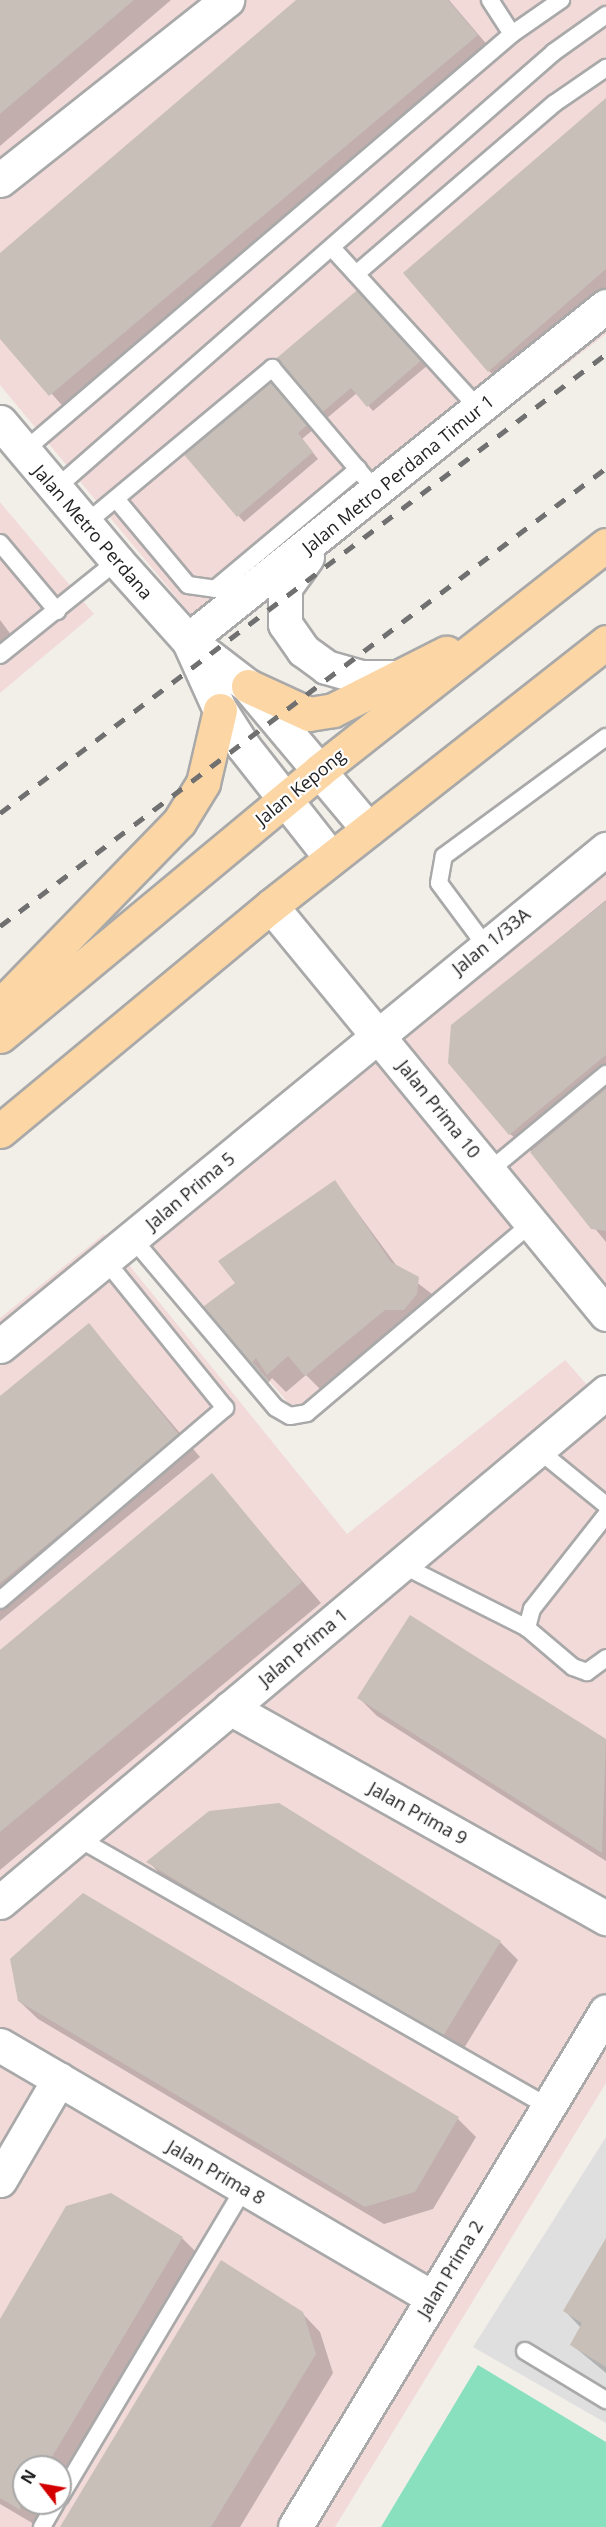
<!DOCTYPE html>
<html>
<head>
<meta charset="utf-8">
<style>
	body { margin:0 }
	#map { position:relative; width:606px; height:2527px; overflow:hidden; background:#f2efe9; font-family:"Open Sans",sans-serif }
	div>[style] { position:absolute }
	.residential>* { inset:0; background:#e0dfdf }
	.commercial>* { inset:0; background:#f2dad9 }
	.pitch>* { inset:0; background:#88e0be }
	.shadow>* { inset:0; background:#0003 }
	.building>* { inset:0; background:#c7bfb8 }
	.roads { filter:drop-shadow(2px 0 #a9a9a9) drop-shadow(-2px 0 #a9a9a9) drop-shadow(0 2px #a9a9a9) drop-shadow(0 -2px #a9a9a9) }
	.lane>* { height:16px; margin:-8px; padding:0 8px; transform-origin:8px; border-radius:8px; background:#fff }
	.street>* { height:33px; margin:-16.5px; padding:0 16.5px; transform-origin:16.5px; border-radius:16.5px; background:#fff }
	.primary>* { height:33px; margin:-16.5px; padding:0 16.5px; transform-origin:16.5px; border-radius:16.5px; background:#fcd6a4 }
	.rail>* { height:4.5px; margin-top:-2.25px; transform-origin:0; background:repeating-linear-gradient(90deg,#707070 0 12px,transparent 0 24px) }
	span { translate:-50% -50%; white-space:nowrap; text-align:center; line-height:1.15; -webkit-text-stroke:4.5px #fff; paint-order:stroke }
	.street-label { font-size:18px; color:#222 }
	.north { position:absolute; left:12px; top:2455px; width:60px; height:60px; box-sizing:border-box; background:#fff; border:2px solid #a7a7a7; border-radius:50%; rotate:301deg; font-size:16px; font-weight:700; line-height:24px; text-align:center; color:#222 }
	.north::after { content:''; display:block; margin:auto; width:21px; height:27px; background:#d40000; clip-path:polygon(50% 0,100% 100%,50% 72%,0 100%) }
</style>
</head>
<body>
<div id="map">
	<div class="residential">
		<i style="clip-path:polygon(606px 2137px,606px 2423px,473px 2347px)"></i>
	</div>
	<div class="commercial">
		<i style="clip-path:polygon(0 0,606px 0,606px 334px,210px 638px,0 385px)"></i>
		<i style="clip-path:polygon(0 502px,94px 614px,0 693px)"></i>
		<i style="clip-path:polygon(606px 866px,606px 1292px,535px 1207px,303px 1404px,290px 1405px,150px 1244px)"></i>
		<i style="clip-path:polygon(evenodd,104px 1234px,347px 1534px,565px 1360px,606px 1406px,606px 2083px,335px 2527px,0 2527px,0 1318px,104px 1234px,24px 2467px,60px 2467px,60px 2503px,24px 2503px,24px 2467px)"></i>
	</div>
	<div class="pitch">
		<i style="clip-path:polygon(478px 2365px,606px 2442px,606px 2527px,381px 2527px)"></i>
	</div>
	<div class="shadow">
		<i style="clip-path:polygon(0 0,171px 0,0 146px)"></i>
		<i style="clip-path:polygon(299px 0,449px 0,495px 54px,68px 412px,0 336px,0 256px)"></i>
		<i style="clip-path:polygon(606px 100px,606px 302px,507px 389px,489px 371px)"></i>
		<i style="clip-path:polygon(367px 293px,428px 365px,373px 411px,357px 393px,302px 439px,318px 459px,244px 522px,177px 444px)"></i>
		<i style="clip-path:polygon(0 620px,12px 636px,0 645px)"></i>
		<i style="clip-path:polygon(606px 900px,606px 1242px,530px 1150px,510px 1134px,453px 1026px)"></i>
		<i style="clip-path:polygon(335px 1182px,399px 1269px,436px 1297px,435px 1313px,422px 1327px,404px 1327px,324px 1393px,306px 1375px,286px 1392px,272px 1378px,266px 1386px,248px 1368px,237px 1283px)"></i>
		<i style="clip-path:polygon(89px 1325px,200px 1457px,0 1621px,0 1398px)"></i>
		<i style="clip-path:polygon(212px 1476px,321px 1603px,0 1870px,0 1652px)"></i>
		<i style="clip-path:polygon(411px 1617px,606px 1741px,606px 1861px,377px 1716px,359px 1698px)"></i>
		<i style="clip-path:polygon(149px 1862px,500px 1942px,518px 1960px,458px 2058px,166px 1880px)"></i>
		<i style="clip-path:polygon(83px 1894px,458px 2119px,476px 2137px,433px 2209px,384px 2224px,38px 2019px,19px 2001px)"></i>
		<i style="clip-path:polygon(110px 2194px,182px 2238px,200px 2256px,60px 2491px,60px 2467px,24px 2467px,24px 2503px,53px 2503px,39px 2527px,0 2504px,0 2320px)"></i>
		<i style="clip-path:polygon(606px 2241px,606px 2373px,572px 2345px,581px 2328px,565px 2311px)"></i>
		<i style="clip-path:polygon(302px 2313px,320px 2332px,333px 2373px,240px 2527px,62px 2527px)"></i>
	</div>
	<div class="building">
		<i style="clip-path:polygon(0 0,134px 0,0 114px)"></i>
		<i style="clip-path:polygon(296px 0,448px 0,478px 35px,49px 396px,0 339px,0 253px)"></i>
		<i style="clip-path:polygon(606px 98px,606px 269px,488px 372px,403px 273px)"></i>
		<i style="clip-path:polygon(362px 286px,423px 359px,367px 407px,351px 388px,298px 433px,313px 452px,237px 517px,175px 444px)"></i>
		<i style="clip-path:polygon(606px 901px,606px 1055px,509px 1135px,448px 1063px,451px 1025px)"></i>
		<i style="clip-path:polygon(606px 1089px,606px 1231px,591px 1229px,530px 1152px)"></i>
		<i style="clip-path:polygon(335px 1180px,391px 1262px,419px 1277px,417px 1294px,404px 1310px,385px 1310px,305px 1376px,288px 1356px,267px 1375px,256px 1358px,247px 1369px,200px 1309px,235px 1283px,218px 1261px)"></i>
		<i style="clip-path:polygon(89px 1323px,180px 1436px,0 1583px,0 1396px)"></i>
		<i style="clip-path:polygon(212px 1473px,302px 1582px,0 1832px,0 1650px)"></i>
		<i style="clip-path:polygon(410px 1615px,606px 1739px,602px 1853px,357px 1698px)"></i>
		<i style="clip-path:polygon(279px 1803px,501px 1941px,440px 2041px,146px 1862px,209px 1811px)"></i>
		<i style="clip-path:polygon(83px 1893px,459px 2117px,415px 2192px,365px 2207px,18px 2001px,10px 1959px)"></i>
		<i style="clip-path:polygon(111px 2193px,183px 2237px,46px 2467px,24px 2467px,20px 2510px,0 2498px,0 2319px,66px 2206px)"></i>
		<i style="clip-path:polygon(606px 2238px,606px 2367px,570px 2345px,582px 2323px,563px 2311px)"></i>
		<i style="clip-path:polygon(221px 2260px,303px 2312px,316px 2354px,211px 2527px,60px 2527px)"></i>
	</div>
	<div class="roads">
		<div class="lane">
			<i style="left:490px;top:0;width:40px;rotate:57.1deg"></i>
			<i style="left:333px;top:249px;width:215px;rotate:47.6deg"></i>
			<i style="left:356px;top:274px;width:262px;rotate:-40.7deg"></i>
			<i style="left:555px;top:103px;width:62px;rotate:-34.5deg"></i>
			<i style="left:24px;top:451px;width:642px;rotate:-40.51deg"></i>
			<i style="left:512px;top:34px;width:60px;rotate:-34.8deg"></i>
			<i style="left:55px;top:489px;width:663px;rotate:-41.21deg"></i>
			<i style="left:554px;top:52px;width:64px;rotate:-35.4deg"></i>
			<i style="left:116px;top:499px;width:112px;rotate:50.1deg"></i>
			<i style="left:188px;top:585px;width:27px;rotate:8deg"></i>
			<i style="left:215px;top:589px;width:187px;rotate:-40deg"></i>
			<i style="left:85px;top:524px;width:244px;rotate:-39.8deg"></i>
			<i style="left:272px;top:368px;width:162px;rotate:49.7deg"></i>
			<i style="left:0;top:543px;width:89px;rotate:50deg"></i>
			<i style="left:0;top:655px;width:150px;rotate:-38.8deg"></i>
			<i style="left:485px;top:945px;width:77px;rotate:-126.6deg"></i>
			<i style="left:439px;top:883px;width:27px;rotate:-80deg"></i>
			<i style="left:444px;top:856px;width:201px;rotate:-36.3deg"></i>
			<i style="left:489px;top:1171px;width:152px;rotate:-39.7deg"></i>
			<i style="left:133px;top:1239px;width:221px;rotate:49.8deg"></i>
			<i style="left:276px;top:1408px;width:16px;rotate:30deg"></i>
			<i style="left:290px;top:1416px;width:17px;rotate:-10deg"></i>
			<i style="left:307px;top:1413px;width:294px;rotate:-40.2deg"></i>
			<i style="left:536px;top:1448px;width:90px;rotate:39.2deg"></i>
			<i style="left:606px;top:1515px;width:120px;rotate:128.2deg"></i>
			<i style="left:532px;top:1609px;width:20px;rotate:105deg"></i>
			<i style="left:527px;top:1628px;width:60px;rotate:40.3deg"></i>
			<i style="left:573px;top:1667px;width:15px;rotate:20deg"></i>
			<i style="left:587px;top:1672px;width:24px;rotate:-36deg"></i>
			<i style="left:400px;top:1564px;width:142px;rotate:26.7deg"></i>
			<i style="left:0;top:1600px;width:296px;rotate:-40.5deg"></i>
			<i style="left:225px;top:1408px;width:189px;rotate:-129deg"></i>
			<i style="left:76px;top:1837px;width:545px;rotate:29.72deg"></i>
			<i style="left:525px;top:2351px;width:95px;rotate:31.2deg"></i>
			<i style="left:60px;top:2497px;width:360px;rotate:-59.2deg"></i>
			<i style="left:42px;top:2527px;width:28px;rotate:-60deg"></i>
		</div>
		<div class="street">
			<i style="left:0;top:180px;width:290px;rotate:-38.4deg"></i>
			<i style="left:0;top:422px;width:182px;rotate:49.9deg"></i>
			<i style="left:117px;top:561px;width:106px;rotate:48.1deg"></i>
			<i style="left:188px;top:640px;width:76px;rotate:37.5deg"></i>
			<i style="left:248px;top:686px;width:187px;rotate:50deg"></i>
			<i style="left:307px;top:557px;width:37px;rotate:126deg"></i>
			<i style="left:285px;top:587px;width:37px;rotate:90deg"></i>
			<i style="left:285px;top:624px;width:32px;rotate:55deg"></i>
			<i style="left:303px;top:650px;width:29px;rotate:36deg"></i>
			<i style="left:326px;top:667px;width:36px;rotate:16deg"></i>
			<i style="left:361px;top:677px;width:38px"></i>
			<i style="left:188px;top:640px;width:535px;rotate:-38.63deg"></i>
			<i style="left:190px;top:644px;width:72px;rotate:65.6deg"></i>
			<i style="left:220px;top:710px;width:43px;rotate:57.4deg"></i>
			<i style="left:243px;top:746px;width:142px;rotate:51.8deg"></i>
			<i style="left:271px;top:906px;width:528px;rotate:50.61deg"></i>
			<i style="left:0;top:1346px;width:784px;rotate:-39.36deg"></i>
			<i style="left:230px;top:1708px;width:431px;rotate:29.2deg"></i>
			<i style="left:0;top:1902px;width:792px;rotate:-40.08deg"></i>
			<i style="left:0;top:2045px;width:501px;rotate:30.3deg"></i>
			<i style="left:0;top:2180px;width:117px;rotate:-59.7deg"></i>
			<i style="left:295px;top:2527px;width:602px;rotate:-58.92deg"></i>
		</div>
		<div class="primary">
			<i style="left:248px;top:686px;width:67px;rotate:24.7deg"></i>
			<i style="left:309px;top:714px;width:24px;rotate:-9deg"></i>
			<i style="left:333px;top:710px;width:127px;rotate:-26.8deg"></i>
			<i style="left:0;top:1006px;width:257px;rotate:-45.8deg"></i>
			<i style="left:179px;top:822px;width:46px;rotate:-58.4deg"></i>
			<i style="left:203px;top:783px;width:75px;rotate:-76.9deg"></i>
			<i style="left:0;top:1036px;width:416px;rotate:-39.7deg"></i>
			<i style="left:320px;top:770px;width:364px;rotate:-38.2deg"></i>
			<i style="left:0;top:1131px;width:352px;rotate:-39.7deg"></i>
			<i style="left:271px;top:906px;width:427px;rotate:-38.2deg"></i>
		</div>
	</div>
	<div class="rail">
		<i style="left:0;top:813px;width:760px;rotate:-37.14deg"></i>
		<i style="left:0;top:926px;width:760px;rotate:-37.08deg"></i>
	</div>
	<div class="street-label">
		<span style="left:398px;top:474px;rotate:-39deg">Jalan Metro Perdana Timur 1</span>
		<span style="left:93px;top:532px;rotate:49deg">Jalan Metro Perdana</span>
		<span style="left:300px;top:787px;rotate:-39deg">Jalan Kepong</span>
		<span style="left:491px;top:941px;rotate:-39deg">Jalan 1/33A</span>
		<span style="left:439px;top:1109px;rotate:51deg">Jalan Prima 10</span>
		<span style="left:190px;top:1191px;rotate:-40deg">Jalan Prima 5</span>
		<span style="left:303px;top:1647px;rotate:-40deg">Jalan Prima 1</span>
		<span style="left:418px;top:1813px;rotate:29deg">Jalan Prima 9</span>
		<span style="left:216px;top:2172px;rotate:30deg">Jalan Prima 8</span>
		<span style="left:450px;top:2269px;rotate:-59deg">Jalan Prima 2</span>
	</div>
	<div class="north">N</div>
</div>
</body>
</html>
